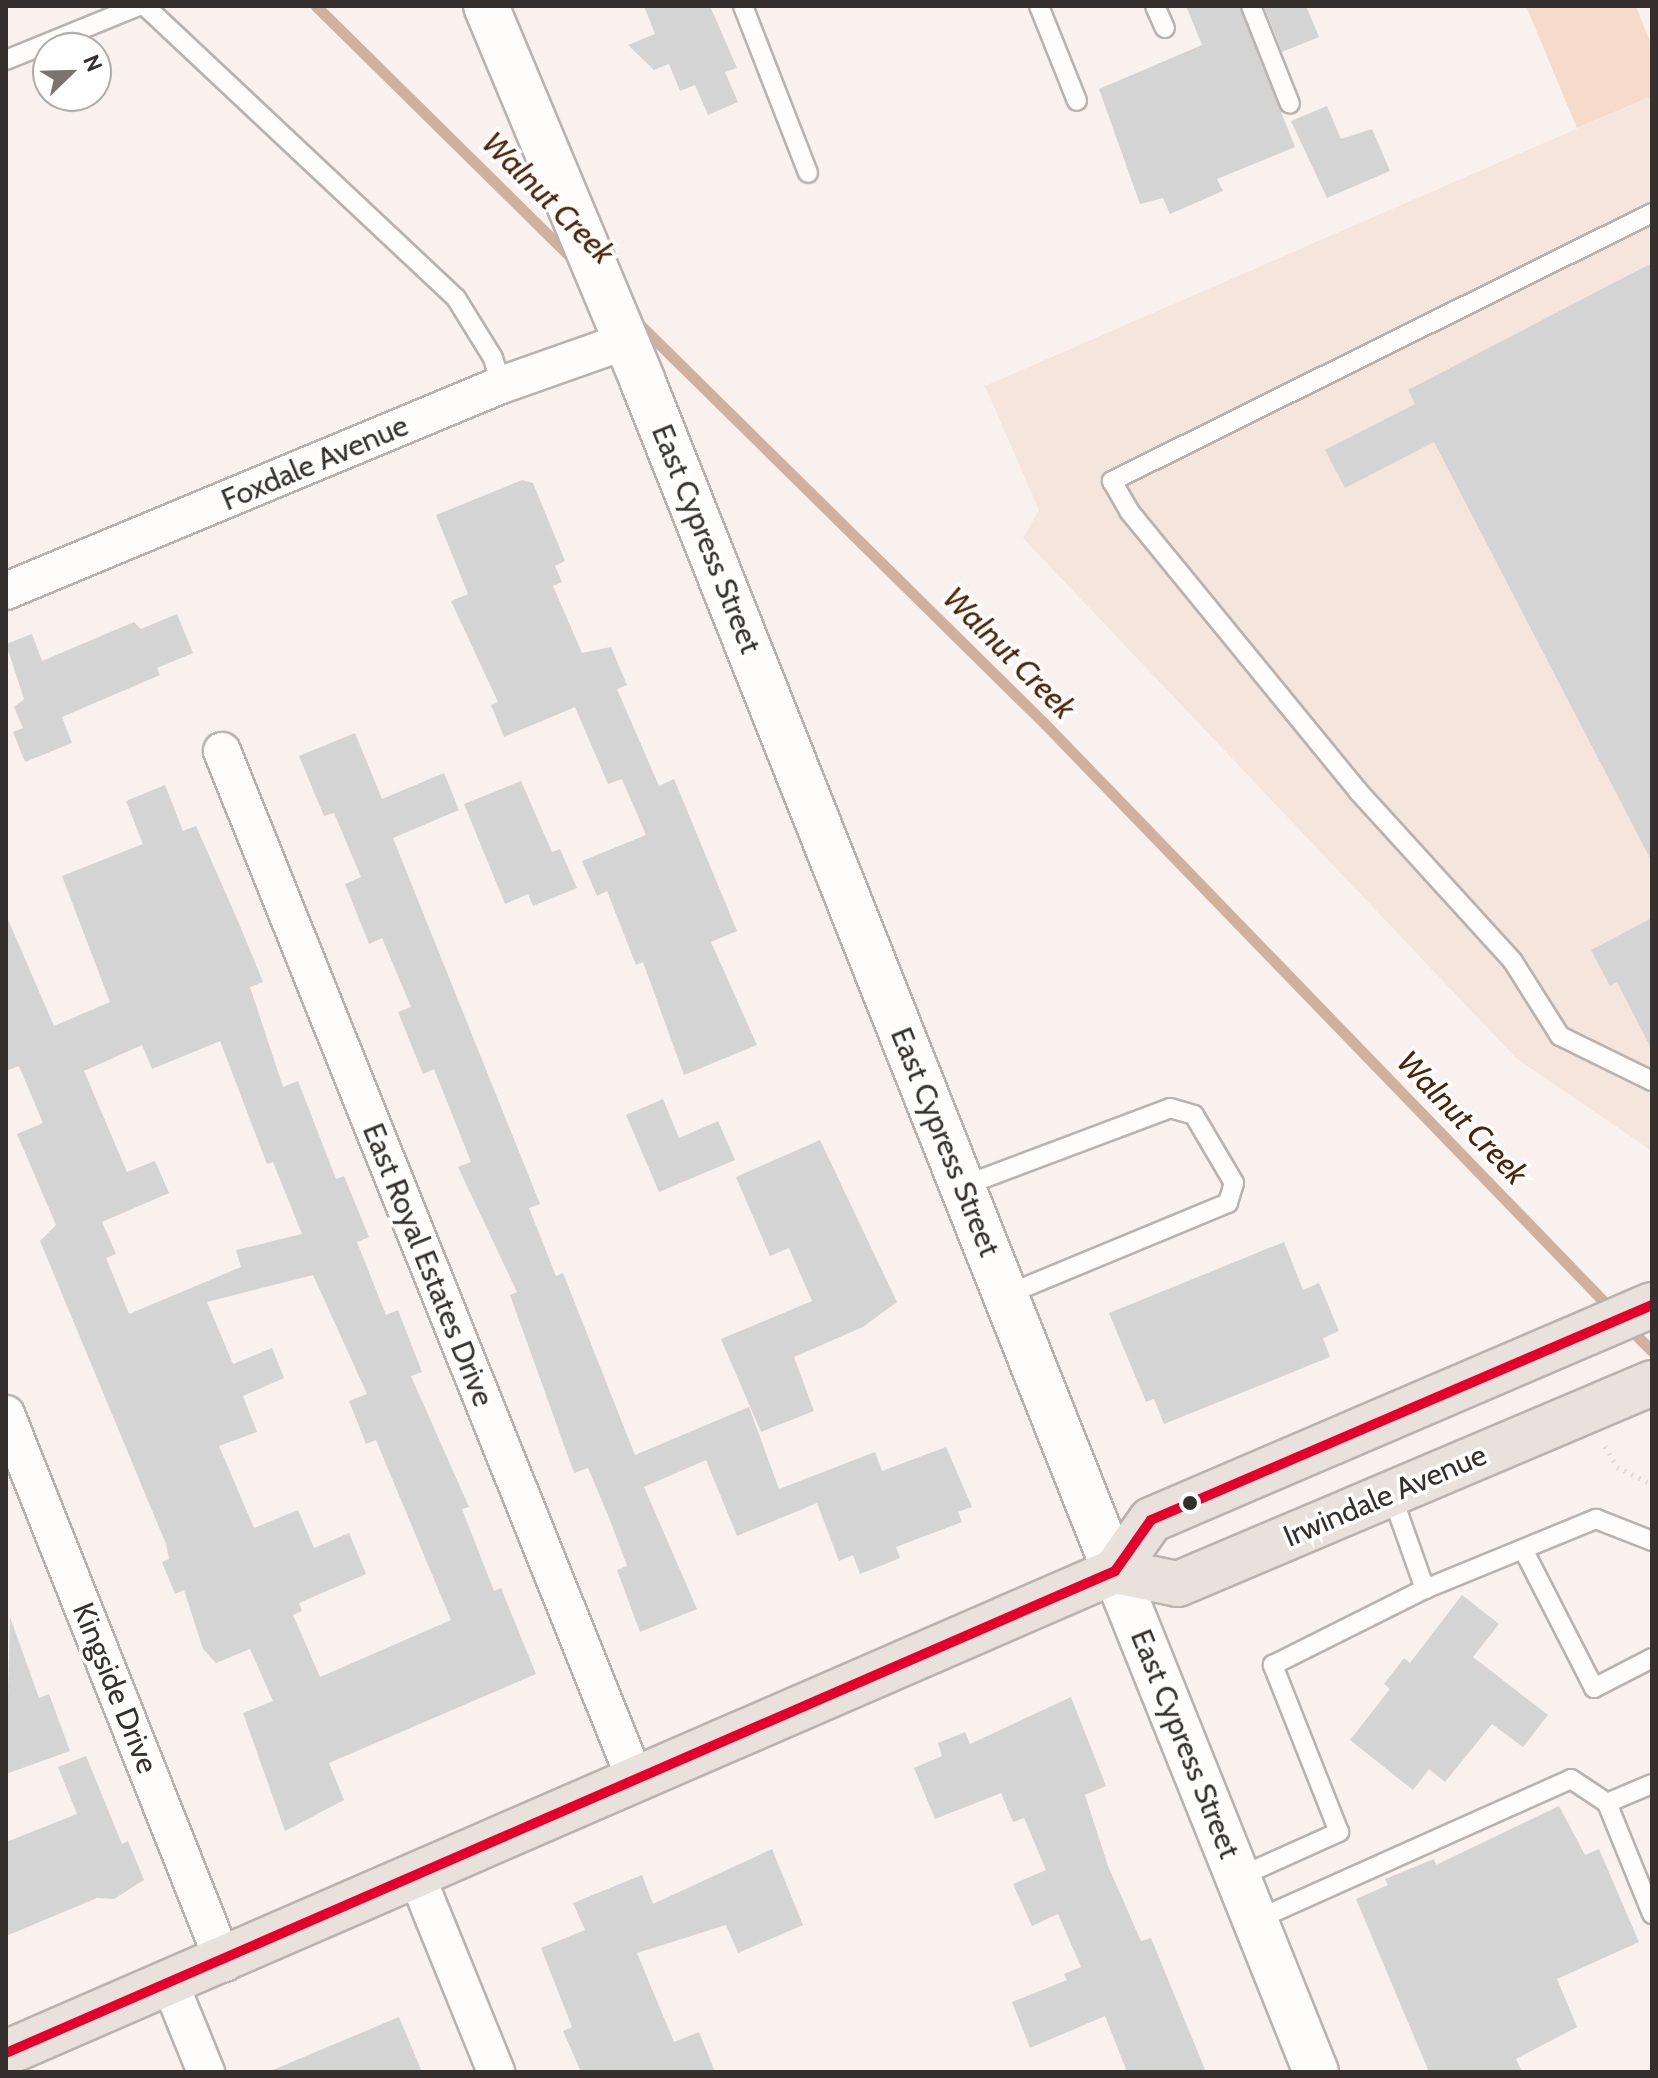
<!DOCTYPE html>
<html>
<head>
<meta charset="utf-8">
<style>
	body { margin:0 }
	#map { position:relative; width:1658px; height:2078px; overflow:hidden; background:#f8f1ed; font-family:Cabin,sans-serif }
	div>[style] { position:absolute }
	.built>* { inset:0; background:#f4e6dd }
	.green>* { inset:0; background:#f6dbcb }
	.stream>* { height:11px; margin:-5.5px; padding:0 5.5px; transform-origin:5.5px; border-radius:5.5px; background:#d0b19d }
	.building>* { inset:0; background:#d5d4d4 }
	.path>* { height:5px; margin-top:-2.5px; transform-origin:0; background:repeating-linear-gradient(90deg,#dfdddc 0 2px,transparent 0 8px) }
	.roads { filter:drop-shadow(2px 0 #b9b3b0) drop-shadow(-2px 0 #b9b3b0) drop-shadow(0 2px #b9b3b0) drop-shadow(0 -2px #b9b3b0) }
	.service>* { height:18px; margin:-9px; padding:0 9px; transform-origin:9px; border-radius:9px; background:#fefdfc }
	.minor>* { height:36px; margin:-18px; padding:0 18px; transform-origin:18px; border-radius:18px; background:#fefdfc }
	.tertiary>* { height:44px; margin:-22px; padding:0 22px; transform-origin:22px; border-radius:22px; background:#fefdfc }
	.secondary>* { height:44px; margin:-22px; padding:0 22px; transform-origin:22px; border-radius:22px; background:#fefdfc }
	.primary>* { height:44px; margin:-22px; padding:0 22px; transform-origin:22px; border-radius:22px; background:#e9e1db }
	.bus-1>* { height:10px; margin:-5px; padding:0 5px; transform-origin:5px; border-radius:5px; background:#e4002b }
	.dots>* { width:22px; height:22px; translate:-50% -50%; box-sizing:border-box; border:4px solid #fff; border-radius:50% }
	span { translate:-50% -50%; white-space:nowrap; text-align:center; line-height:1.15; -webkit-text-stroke:7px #fff; paint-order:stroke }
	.street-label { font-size:30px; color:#35302d }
	.water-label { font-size:32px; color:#4d2405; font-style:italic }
	.frame { position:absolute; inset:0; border:8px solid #35302d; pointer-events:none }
	.north { position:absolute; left:32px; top:32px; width:80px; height:80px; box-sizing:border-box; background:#fff; border:2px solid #aeacab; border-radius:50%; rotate:67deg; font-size:22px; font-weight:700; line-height:32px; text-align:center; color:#35302d }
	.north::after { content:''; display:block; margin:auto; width:28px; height:36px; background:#797470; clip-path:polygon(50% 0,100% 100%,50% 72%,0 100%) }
</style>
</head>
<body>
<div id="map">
	<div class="built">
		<i style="clip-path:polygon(1652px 96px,1652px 1151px,1517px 1059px,1023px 538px,1039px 510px,985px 386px)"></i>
	</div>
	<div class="green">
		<i style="clip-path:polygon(1526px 6px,1636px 6px,1652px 47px,1652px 96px,1577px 128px)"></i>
	</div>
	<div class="stream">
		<i style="left:316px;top:6px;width:363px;rotate:44.6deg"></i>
		<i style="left:636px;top:321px;width:573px;rotate:44.58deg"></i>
		<i style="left:1044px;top:723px;width:818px;rotate:45.94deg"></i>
		<i style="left:1627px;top:1326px;width:35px;rotate:45deg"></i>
	</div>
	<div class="building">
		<i style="clip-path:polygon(644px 6px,710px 6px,737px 68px,725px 72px,738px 102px,708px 115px,695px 85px,680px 91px,669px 64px,654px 70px,628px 45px,655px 34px)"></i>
		<i style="clip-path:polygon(1186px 6px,1239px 6px,1295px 147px,1217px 179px,1223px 191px,1170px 214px,1163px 198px,1140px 204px,1099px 89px,1202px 45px)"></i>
		<i style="clip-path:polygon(1264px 6px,1306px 6px,1319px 37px,1282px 52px)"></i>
		<i style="clip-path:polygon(1327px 106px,1341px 139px,1372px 129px,1390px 171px,1327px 198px,1291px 121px)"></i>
		<i style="clip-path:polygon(1652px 263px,1652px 862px,1434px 442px,1345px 488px,1325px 450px,1415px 404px,1408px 390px)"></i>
		<i style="clip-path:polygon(522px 480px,533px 483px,565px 561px,555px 566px,562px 582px,553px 586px,582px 653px,611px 647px,627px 685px,617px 689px,659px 786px,674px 779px,737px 931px,711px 942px,757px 1045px,684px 1075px,643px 962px,636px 965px,607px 891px,597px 896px,582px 861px,646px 835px,622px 779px,608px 784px,575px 707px,504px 737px,491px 705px,498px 702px,451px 601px,468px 594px,436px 515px)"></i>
		<i style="clip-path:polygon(177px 614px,193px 653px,157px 668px,160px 675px,62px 717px,72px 743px,25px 762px,13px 732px,23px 728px,14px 707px,24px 699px,6px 644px,32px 634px,42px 661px,134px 622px,141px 629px)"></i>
		<i style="clip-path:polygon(355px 733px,382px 799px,444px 773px,459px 810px,393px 838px,540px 1204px,529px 1208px,556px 1276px,563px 1273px,635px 1455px,749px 1407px,779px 1489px,875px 1452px,882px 1471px,946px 1447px,972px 1507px,958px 1512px,962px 1522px,896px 1547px,900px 1558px,860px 1574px,853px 1555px,839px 1561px,817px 1503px,737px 1536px,706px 1460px,644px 1487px,697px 1609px,640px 1632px,617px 1570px,627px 1566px,610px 1520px,588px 1468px,574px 1473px,510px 1295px,517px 1292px,458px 1167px,471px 1162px,434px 1069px,423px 1074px,398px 1012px,411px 1007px,382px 938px,369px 944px,345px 884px,361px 877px,334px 813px,324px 816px,299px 756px)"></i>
		<i style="clip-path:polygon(521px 781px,552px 852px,560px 849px,577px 888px,533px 906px,528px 894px,505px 904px,464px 804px)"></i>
		<i style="clip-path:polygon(evenodd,165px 785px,183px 831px,196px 826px,238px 921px,263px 982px,250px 987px,283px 1087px,298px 1081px,336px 1179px,344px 1176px,369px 1237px,357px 1242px,386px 1315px,398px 1310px,422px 1372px,411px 1376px,469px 1507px,462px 1509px,494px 1591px,501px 1588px,536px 1674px,329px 1763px,344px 1800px,285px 1831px,243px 1713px,273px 1701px,250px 1649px,216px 1663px,203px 1649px,184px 1590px,175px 1594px,162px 1562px,169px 1559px,166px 1544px,40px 1241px,56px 1225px,17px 1134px,43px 1123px,19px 1066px,6px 1071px,6px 915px,54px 1026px,110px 1002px,62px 876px,143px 844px,126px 801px,165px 785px,220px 1041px,267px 1164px,273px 1162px,302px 1234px,236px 1250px,241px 1267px,129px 1314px,106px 1258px,116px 1254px,102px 1222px,169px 1193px,155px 1161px,127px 1172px,84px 1071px,142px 1045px,152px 1069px,220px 1041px,165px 785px,313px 1275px,367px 1394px,349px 1401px,366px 1444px,376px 1440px,451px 1620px,320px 1677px,293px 1615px,302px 1611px,299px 1603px,366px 1574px,349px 1533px,314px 1548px,298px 1510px,254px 1528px,219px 1446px,257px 1432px,243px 1396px,284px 1378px,272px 1348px,233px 1364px,207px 1302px,313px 1275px)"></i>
		<i style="clip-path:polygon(1652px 918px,1652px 1050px,1617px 982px,1610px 986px,1591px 950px)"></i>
		<i style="clip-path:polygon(663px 1099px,679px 1138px,718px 1121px,735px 1160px,659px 1192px,626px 1115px)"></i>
		<i style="clip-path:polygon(820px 1140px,897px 1302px,863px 1327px,794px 1357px,814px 1411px,761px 1432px,721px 1339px,812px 1301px,789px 1248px,770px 1256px,736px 1177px)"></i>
		<i style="clip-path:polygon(1284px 1242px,1303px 1290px,1319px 1283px,1339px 1331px,1323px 1338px,1330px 1357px,1164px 1424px,1154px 1399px,1146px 1402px,1109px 1313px)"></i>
		<i style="clip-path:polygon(1462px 1595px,1499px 1624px,1473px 1657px,1548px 1715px,1523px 1747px,1492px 1724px,1445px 1782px,1429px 1769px,1413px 1790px,1350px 1740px,1390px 1689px,1384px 1684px,1404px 1658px,1410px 1663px)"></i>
		<i style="clip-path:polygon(10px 1617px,39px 1698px,49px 1694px,70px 1751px,6px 1774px)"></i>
		<i style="clip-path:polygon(1071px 1697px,1106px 1786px,1085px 1795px,1108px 1866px,1141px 1941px,1151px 1938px,1206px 2072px,1127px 2072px,1105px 2016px,1030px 2048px,1012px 2002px,1067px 1980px,1064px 1974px,1081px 1967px,1058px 1914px,1032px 1926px,1013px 1884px,1046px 1870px,1024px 1818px,1013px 1822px,1001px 1793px,935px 1819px,914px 1768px,942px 1756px,938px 1743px,965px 1732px,970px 1744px)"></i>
		<i style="clip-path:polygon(86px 1756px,122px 1844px,128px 1841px,144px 1880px,114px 1899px,97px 1898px,6px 1936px,6px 1842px,77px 1814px,58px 1767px)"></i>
		<i style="clip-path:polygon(1559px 1806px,1585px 1855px,1599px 1849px,1639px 1942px,1557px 1979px,1577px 2027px,1516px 2059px,1522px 2072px,1429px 2072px,1356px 1899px,1388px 1885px,1385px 1879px,1434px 1859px,1436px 1865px)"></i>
		<i style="clip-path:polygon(772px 1849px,803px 1925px,738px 1953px,726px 1925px,637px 1953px,674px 2042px,699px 2032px,715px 2072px,581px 2072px,563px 2031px,572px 2027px,541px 1948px,585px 1930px,573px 1903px,642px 1875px,653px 1904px)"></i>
		<i style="clip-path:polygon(399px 2017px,422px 2072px,268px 2072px)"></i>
	</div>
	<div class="path">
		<i style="left:1605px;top:1446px;width:24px;rotate:60deg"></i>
		<i style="left:1617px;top:1467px;width:39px;rotate:26deg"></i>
	</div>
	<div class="roads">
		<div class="service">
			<i style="left:145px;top:6px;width:427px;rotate:43.2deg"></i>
			<i style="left:456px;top:298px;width:70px;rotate:58.3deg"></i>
			<i style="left:493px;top:358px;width:28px;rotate:73deg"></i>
			<i style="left:743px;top:6px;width:179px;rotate:68.7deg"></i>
			<i style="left:1039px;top:6px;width:102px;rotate:68.2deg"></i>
			<i style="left:1155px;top:6px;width:24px;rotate:66deg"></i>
			<i style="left:1251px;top:6px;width:105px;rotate:68.3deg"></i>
			<i style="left:6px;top:60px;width:143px;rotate:-22.2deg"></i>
			<i style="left:1652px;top:213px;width:603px;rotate:153.6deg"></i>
			<i style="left:1112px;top:481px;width:34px;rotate:60deg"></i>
			<i style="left:1129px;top:511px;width:362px;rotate:50.7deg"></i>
			<i style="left:1358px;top:791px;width:229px;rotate:47.7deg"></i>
			<i style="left:1512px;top:960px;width:90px;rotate:57.7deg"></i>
			<i style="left:1560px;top:1036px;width:102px;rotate:26.1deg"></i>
			<i style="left:963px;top:1186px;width:221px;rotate:-20.6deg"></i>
			<i style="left:1170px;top:1108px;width:25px;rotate:16deg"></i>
			<i style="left:1194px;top:1115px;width:79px;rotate:59.5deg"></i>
			<i style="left:1234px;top:1183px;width:21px;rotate:107deg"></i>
			<i style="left:1228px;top:1203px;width:240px;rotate:157.5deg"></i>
			<i style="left:1391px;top:1493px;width:102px;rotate:70.5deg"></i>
			<i style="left:1524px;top:1551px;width:154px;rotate:62.9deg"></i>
			<i style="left:1594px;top:1688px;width:65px;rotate:-27.3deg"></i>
			<i style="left:1652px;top:1784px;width:49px;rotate:157.1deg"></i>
			<i style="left:1607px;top:1803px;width:120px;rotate:67.9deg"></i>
			<i style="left:1239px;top:1877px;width:110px;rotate:-24.2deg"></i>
			<i style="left:1339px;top:1832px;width:180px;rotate:-111.6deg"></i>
			<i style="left:1273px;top:1665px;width:170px;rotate:-26.6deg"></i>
			<i style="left:1425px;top:1589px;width:185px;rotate:-22.3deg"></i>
			<i style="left:1596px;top:1519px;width:60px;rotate:21.4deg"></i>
			<i style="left:1256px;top:1920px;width:345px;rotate:-24.1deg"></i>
			<i style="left:1571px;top:1779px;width:43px;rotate:33.7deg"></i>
		</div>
		<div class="minor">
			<i style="left:6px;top:591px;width:536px;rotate:-22.6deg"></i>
			<i style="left:501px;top:385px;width:133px;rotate:-19.4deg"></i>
			<i style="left:222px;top:751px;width:1108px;rotate:68.11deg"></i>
			<i style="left:6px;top:1414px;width:591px;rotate:68.34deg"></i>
			<i style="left:417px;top:1877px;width:210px;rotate:67.9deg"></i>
			<i style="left:171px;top:1986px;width:93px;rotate:67.9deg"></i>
		</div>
		<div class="tertiary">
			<i style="left:486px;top:6px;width:407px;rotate:67.3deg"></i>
			<i style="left:643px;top:382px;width:1279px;rotate:68.35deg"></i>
		</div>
		<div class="secondary">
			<i style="left:1115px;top:1571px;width:540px;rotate:68.14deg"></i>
		</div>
		<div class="primary">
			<i style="left:1115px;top:1571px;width:64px;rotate:11.7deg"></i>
			<i style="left:1178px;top:1584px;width:515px;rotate:-22.98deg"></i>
			<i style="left:6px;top:2053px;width:1209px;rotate:-23.49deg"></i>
			<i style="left:1115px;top:1571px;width:62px;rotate:-54.8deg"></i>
			<i style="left:1151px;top:1520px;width:545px;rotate:-23.23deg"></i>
		</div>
	</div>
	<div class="bus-1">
		<i style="left:6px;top:2053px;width:1209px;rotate:-23.49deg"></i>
		<i style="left:1115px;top:1571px;width:62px;rotate:-54.8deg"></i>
		<i style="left:1151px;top:1520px;width:545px;rotate:-23.23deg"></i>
	</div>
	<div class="dots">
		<i style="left:1190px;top:1503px;background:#35302d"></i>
	</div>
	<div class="street-label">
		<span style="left:315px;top:463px;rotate:-23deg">Foxdale Avenue</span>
		<span style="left:706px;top:539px;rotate:68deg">East Cypress Street</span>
		<span style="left:945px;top:1142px;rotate:68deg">East Cypress Street</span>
		<span style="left:428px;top:1265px;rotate:68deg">East Royal Estates Drive</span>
		<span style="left:1385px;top:1496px;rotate:-23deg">Irwindale Avenue</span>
		<span style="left:115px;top:1688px;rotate:68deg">Kingside Drive</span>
		<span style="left:1185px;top:1744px;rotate:68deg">East Cypress Street</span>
	</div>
	<div class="water-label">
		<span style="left:548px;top:198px;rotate:45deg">Walnut Creek</span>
		<span style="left:1009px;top:653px;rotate:45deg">Walnut Creek</span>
		<span style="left:1462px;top:1118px;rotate:46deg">Walnut Creek</span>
	</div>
	<div class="frame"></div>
	<div class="north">N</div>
</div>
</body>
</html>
